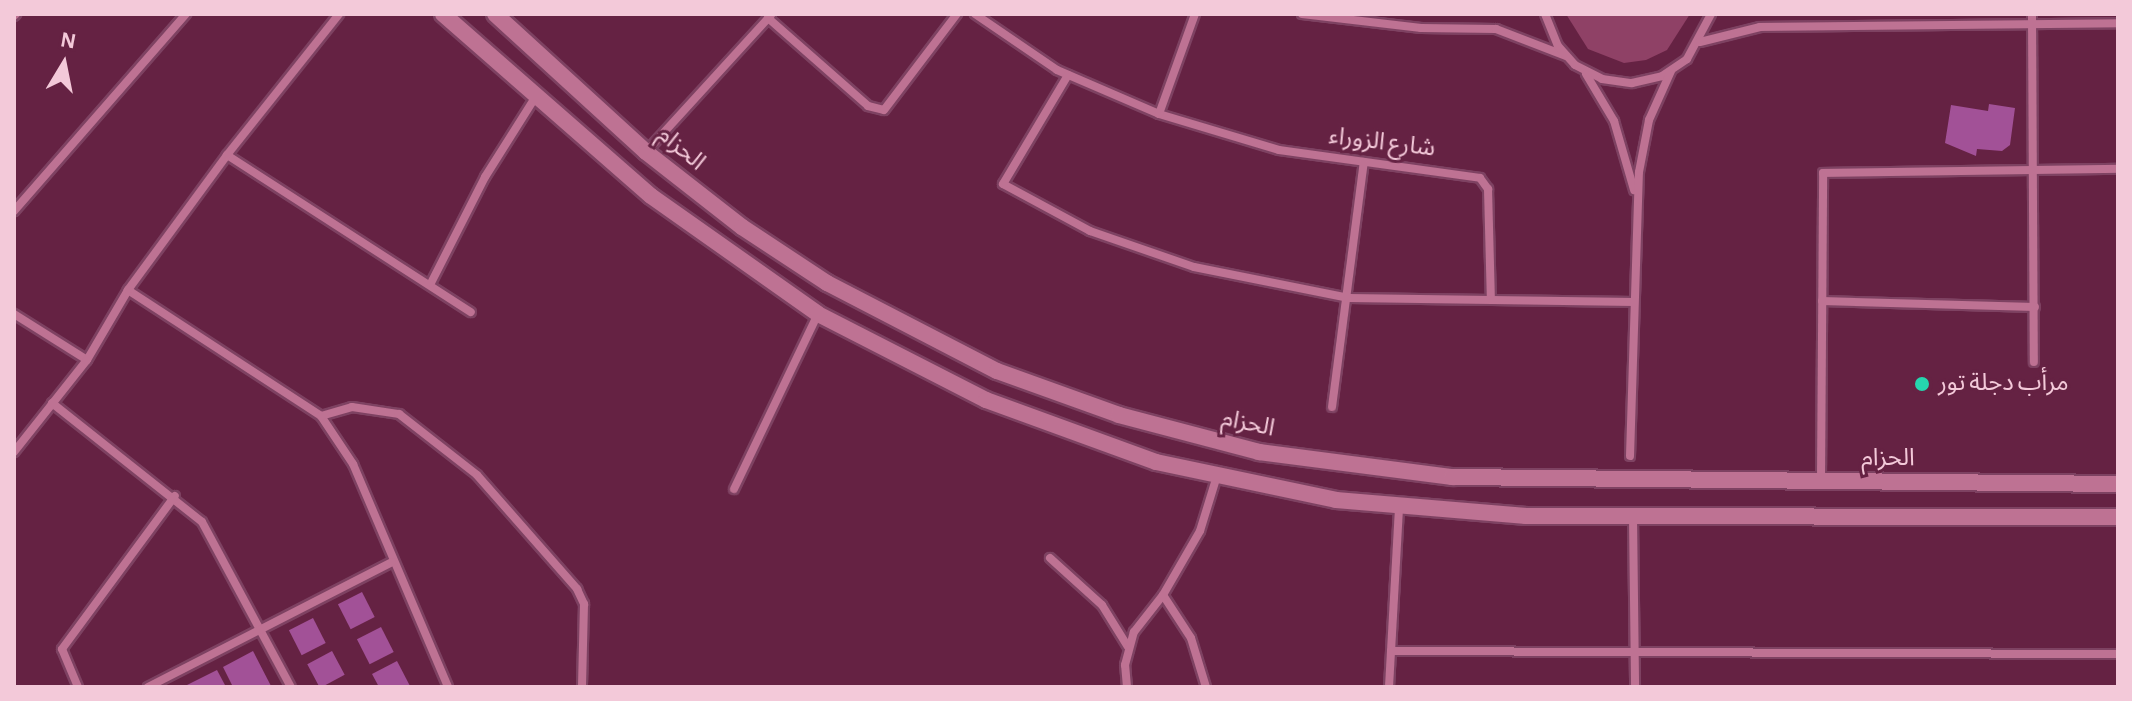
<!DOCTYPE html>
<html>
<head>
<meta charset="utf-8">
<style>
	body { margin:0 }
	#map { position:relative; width:2132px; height:701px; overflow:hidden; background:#652243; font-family:"Alegreya Sans","Noto Sans Arabic",sans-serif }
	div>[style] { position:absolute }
	.green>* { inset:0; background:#8f4166 }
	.building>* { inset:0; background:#a25197; transform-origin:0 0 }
	.roads { filter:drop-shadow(2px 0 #7e4262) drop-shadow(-2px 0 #7e4262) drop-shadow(0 2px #7e4262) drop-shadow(0 -2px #7e4262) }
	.minor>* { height:8px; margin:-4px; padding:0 4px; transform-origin:4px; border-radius:4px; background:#be7293 }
	.secondary>* { height:16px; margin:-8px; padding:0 8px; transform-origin:8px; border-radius:8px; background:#be7293 }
	.dots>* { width:22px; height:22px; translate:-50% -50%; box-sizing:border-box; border:4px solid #652243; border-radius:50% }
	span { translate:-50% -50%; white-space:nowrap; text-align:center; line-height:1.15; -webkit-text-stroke:6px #652243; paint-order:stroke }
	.street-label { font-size:24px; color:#f3c9d9 }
	.poi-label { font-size:24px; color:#f3c9d9 }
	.left { translate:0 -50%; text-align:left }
	.frame { position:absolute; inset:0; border:16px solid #f3c9d9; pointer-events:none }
	.north { position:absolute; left:24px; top:24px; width:80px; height:80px; -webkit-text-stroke:6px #652243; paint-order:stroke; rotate:10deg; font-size:22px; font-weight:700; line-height:32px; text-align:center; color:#f3c9d9 }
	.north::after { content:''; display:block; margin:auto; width:28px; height:36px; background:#f3c9d9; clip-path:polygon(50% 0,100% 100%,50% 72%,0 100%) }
</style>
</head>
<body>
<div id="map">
	<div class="green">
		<i style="clip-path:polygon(1566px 14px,1690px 14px,1667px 50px,1646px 60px,1624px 63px,1588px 49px)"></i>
	</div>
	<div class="building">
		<i style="clip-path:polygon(1989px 104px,2015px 108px,2010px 145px,2002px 151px,1977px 149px,1976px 156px,1945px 143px,1951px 105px,1988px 111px)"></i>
		<i style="left:362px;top:592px;width:28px;height:27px;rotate:63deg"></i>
		<i style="left:313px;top:618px;width:28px;height:27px;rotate:63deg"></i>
		<i style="left:381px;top:627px;width:28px;height:27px;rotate:63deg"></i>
		<i style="clip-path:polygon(253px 651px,271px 686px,233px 687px,223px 667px)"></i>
		<i style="left:332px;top:651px;width:27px;height:28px;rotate:62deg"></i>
		<i style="clip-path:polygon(397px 661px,410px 686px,379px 687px,372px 674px)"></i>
		<i style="clip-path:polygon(217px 670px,226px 687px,183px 687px)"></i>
	</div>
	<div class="roads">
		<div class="minor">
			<i style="left:975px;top:14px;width:99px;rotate:34.3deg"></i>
			<i style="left:1057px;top:70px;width:111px;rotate:23.3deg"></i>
			<i style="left:1159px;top:114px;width:125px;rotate:16.7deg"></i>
			<i style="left:1279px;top:150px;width:203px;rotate:7.9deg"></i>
			<i style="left:1480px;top:178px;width:14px;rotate:54deg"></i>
			<i style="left:1488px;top:189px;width:111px;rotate:88.5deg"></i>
			<i style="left:1302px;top:14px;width:120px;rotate:6.7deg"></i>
			<i style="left:1421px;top:28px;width:75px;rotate:0.8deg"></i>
			<i style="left:1496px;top:29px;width:75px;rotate:21.1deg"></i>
			<i style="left:1545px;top:14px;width:35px;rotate:68deg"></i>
			<i style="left:1558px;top:46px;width:25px;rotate:48deg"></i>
			<i style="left:1575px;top:65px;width:30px;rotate:27deg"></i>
			<i style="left:1602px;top:79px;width:30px;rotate:8deg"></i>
			<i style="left:1632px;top:83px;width:31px;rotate:-13deg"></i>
			<i style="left:1662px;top:76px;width:30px;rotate:-34deg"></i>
			<i style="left:1687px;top:59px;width:51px;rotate:-61.9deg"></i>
			<i style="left:2032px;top:14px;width:348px;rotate:89.7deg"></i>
			<i style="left:14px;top:16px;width:3px;rotate:-45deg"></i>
			<i style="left:768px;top:18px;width:133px;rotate:41.3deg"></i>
			<i style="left:868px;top:106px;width:16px;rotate:14deg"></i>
			<i style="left:884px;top:110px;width:121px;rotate:-52.8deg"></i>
			<i style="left:1700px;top:42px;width:62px;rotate:-14deg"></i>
			<i style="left:1760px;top:27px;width:358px;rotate:-0.6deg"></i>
			<i style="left:1586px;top:74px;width:55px;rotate:59.2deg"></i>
			<i style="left:1614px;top:121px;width:72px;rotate:73.8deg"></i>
			<i style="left:1068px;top:75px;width:127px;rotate:120.8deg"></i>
			<i style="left:1003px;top:184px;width:99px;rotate:28.4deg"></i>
			<i style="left:1090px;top:231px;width:110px;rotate:19.1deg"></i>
			<i style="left:1194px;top:267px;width:158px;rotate:11.3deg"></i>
			<i style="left:1349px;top:298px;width:285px;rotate:0.8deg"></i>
			<i style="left:1159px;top:114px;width:106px;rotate:-70.2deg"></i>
			<i style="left:646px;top:152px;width:185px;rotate:-47.6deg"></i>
			<i style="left:227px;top:155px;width:290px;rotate:32.8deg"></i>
			<i style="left:14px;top:211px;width:262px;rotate:-48.9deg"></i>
			<i style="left:431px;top:283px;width:119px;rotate:-63deg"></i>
			<i style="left:485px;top:177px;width:96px;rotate:-57.8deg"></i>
			<i style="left:128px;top:290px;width:230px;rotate:33.1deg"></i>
			<i style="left:321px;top:416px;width:58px;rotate:56.3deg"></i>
			<i style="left:353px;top:464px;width:242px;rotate:66.9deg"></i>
			<i style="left:1822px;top:301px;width:213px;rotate:1.6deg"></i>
			<i style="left:14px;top:314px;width:86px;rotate:32.2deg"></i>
			<i style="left:52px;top:403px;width:191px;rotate:38.4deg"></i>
			<i style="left:202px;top:522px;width:187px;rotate:61.7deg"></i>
			<i style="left:1332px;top:407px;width:247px;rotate:-82.6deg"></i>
			<i style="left:321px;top:416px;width:32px;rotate:-16deg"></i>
			<i style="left:352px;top:407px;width:48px;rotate:8.5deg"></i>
			<i style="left:399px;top:414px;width:99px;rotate:38deg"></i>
			<i style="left:477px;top:475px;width:152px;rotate:48.7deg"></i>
			<i style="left:577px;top:589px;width:17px;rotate:65deg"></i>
			<i style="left:584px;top:604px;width:83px;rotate:91.4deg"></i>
			<i style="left:14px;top:452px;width:117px;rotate:-51.6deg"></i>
			<i style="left:87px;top:360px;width:81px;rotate:-59.6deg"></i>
			<i style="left:128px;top:290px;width:167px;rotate:-53.7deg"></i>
			<i style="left:227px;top:155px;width:180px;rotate:-51.5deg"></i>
			<i style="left:1630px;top:456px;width:284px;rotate:-88.2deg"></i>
			<i style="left:1639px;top:172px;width:53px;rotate:-79.1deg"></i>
			<i style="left:1649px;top:120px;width:54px;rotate:-65.8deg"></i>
			<i style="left:1821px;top:481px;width:308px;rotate:-89.6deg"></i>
			<i style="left:1823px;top:173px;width:295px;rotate:-0.8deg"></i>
			<i style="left:734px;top:489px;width:194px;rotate:-64.4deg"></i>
			<i style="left:1633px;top:517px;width:170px;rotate:89.3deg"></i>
			<i style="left:1050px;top:558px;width:70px;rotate:42.1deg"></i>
			<i style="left:1102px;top:605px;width:49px;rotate:58.2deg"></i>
			<i style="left:1163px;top:595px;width:51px;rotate:56.9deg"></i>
			<i style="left:1191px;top:638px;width:51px;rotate:73deg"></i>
			<i style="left:1391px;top:651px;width:727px;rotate:0.24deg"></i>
			<i style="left:78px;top:687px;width:41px;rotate:-112.8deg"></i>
			<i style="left:62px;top:649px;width:190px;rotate:-53.6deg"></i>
			<i style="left:148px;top:687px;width:274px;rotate:-27.1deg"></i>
			<i style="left:1127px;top:687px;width:22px;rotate:-95deg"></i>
			<i style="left:1125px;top:665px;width:34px;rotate:-75deg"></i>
			<i style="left:1134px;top:632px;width:47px;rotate:-51.9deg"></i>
			<i style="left:1163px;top:595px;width:74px;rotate:-60deg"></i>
			<i style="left:1200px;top:531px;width:54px;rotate:-72.9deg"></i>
			<i style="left:1389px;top:687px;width:180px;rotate:-86.8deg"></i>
		</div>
		<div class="secondary">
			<i style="left:443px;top:14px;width:276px;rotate:41.2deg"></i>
			<i style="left:651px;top:196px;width:204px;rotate:35.2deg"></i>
			<i style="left:818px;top:314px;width:189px;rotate:27.1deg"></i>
			<i style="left:986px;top:400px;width:181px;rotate:20deg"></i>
			<i style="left:1156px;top:462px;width:184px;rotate:11.9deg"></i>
			<i style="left:1336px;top:500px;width:191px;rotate:4.8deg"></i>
			<i style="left:1526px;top:516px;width:592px;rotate:0.1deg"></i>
			<i style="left:495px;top:14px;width:205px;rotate:42.4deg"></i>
			<i style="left:646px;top:152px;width:122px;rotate:38deg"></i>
			<i style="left:742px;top:227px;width:102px;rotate:33.4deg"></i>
			<i style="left:827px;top:283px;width:191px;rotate:27.4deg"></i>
			<i style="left:997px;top:371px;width:130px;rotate:19.8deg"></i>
			<i style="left:1119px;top:415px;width:145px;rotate:14.8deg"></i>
			<i style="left:1259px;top:452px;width:195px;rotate:7.4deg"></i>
			<i style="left:1452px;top:477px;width:666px;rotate:0.6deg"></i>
		</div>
	</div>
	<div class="dots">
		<i style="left:1922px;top:384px;background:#26d5ae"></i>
	</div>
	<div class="street-label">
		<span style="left:1382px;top:143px;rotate:7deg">شارع الزوراء</span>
		<span style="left:681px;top:149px;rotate:40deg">الحزام</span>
		<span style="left:1248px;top:424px;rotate:12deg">الحزام</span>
		<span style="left:1888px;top:459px">الحزام</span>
	</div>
	<div class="poi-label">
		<span class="left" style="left:1938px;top:384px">مرأب دجلة تور</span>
	</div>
	<div class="frame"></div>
	<div class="north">N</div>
</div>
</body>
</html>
